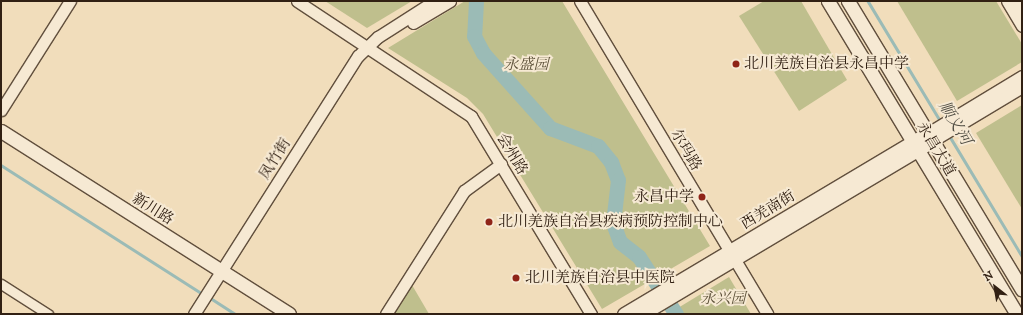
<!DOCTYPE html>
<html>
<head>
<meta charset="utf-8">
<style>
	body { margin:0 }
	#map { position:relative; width:1023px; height:315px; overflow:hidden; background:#f1ddbb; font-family:"IM FELL DW Pica","Noto Serif SC",serif }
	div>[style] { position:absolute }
	.green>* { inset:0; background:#bfbf8d }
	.stream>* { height:2.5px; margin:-1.25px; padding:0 1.25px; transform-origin:1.25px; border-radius:1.25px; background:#9bbbb6 }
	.river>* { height:15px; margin:-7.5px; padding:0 7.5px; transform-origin:7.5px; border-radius:7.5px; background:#9bbbb6 }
	.roads { filter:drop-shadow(1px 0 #614f3d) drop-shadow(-1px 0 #614f3d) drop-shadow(0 1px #614f3d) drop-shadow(0 -1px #614f3d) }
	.minor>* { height:9px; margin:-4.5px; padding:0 4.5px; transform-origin:4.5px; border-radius:4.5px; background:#f6e9d3 }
	.tertiary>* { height:11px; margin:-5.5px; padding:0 5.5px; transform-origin:5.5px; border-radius:5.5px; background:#f6e9d3 }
	.secondary>* { height:13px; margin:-6.5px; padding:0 6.5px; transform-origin:6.5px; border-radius:6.5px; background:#f6e9d3 }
	.dots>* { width:11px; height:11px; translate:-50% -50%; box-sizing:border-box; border:2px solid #f6e9d3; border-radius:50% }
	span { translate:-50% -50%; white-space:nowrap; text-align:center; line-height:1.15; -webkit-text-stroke:4px #f6e9d3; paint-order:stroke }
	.poi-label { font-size:15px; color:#312013 }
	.left { translate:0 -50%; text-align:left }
	.right { translate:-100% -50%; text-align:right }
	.park-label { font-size:15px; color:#5c5038; font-style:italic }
	.street-label { font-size:15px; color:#312013 }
	.water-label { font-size:16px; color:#514e44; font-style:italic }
	.frame { position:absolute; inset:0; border:2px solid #312013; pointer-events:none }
	.north { position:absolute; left:975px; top:267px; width:40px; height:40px; -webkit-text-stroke:3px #f6e9d3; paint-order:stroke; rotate:329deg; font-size:11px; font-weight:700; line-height:16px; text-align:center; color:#312013 }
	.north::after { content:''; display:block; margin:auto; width:14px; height:18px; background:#312013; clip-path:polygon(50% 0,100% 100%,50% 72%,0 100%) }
</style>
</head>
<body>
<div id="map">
	<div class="green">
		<i style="clip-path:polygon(325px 1px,412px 1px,367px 28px)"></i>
		<i style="clip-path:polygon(465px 1px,562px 1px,710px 246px,602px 309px,483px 114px,467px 98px,388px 48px)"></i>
		<i style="clip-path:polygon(764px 1px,801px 1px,847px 80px,799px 111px,739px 16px)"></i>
		<i style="clip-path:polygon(897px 1px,996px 1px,1022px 44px,1022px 62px,957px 101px)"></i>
		<i style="clip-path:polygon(1022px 105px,1022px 209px,976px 133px)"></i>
		<i style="clip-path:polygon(729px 277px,751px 314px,668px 314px)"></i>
		<i style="clip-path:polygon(412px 285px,429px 314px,393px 314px)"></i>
	</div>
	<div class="stream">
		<i style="left:868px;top:1px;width:141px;rotate:58.9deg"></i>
		<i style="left:949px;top:135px;width:141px;rotate:58.9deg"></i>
		<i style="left:1px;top:165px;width:240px;rotate:32.6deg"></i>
		<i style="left:209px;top:297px;width:31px;rotate:33deg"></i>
	</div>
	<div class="river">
		<i style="left:476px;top:1px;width:35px;rotate:93deg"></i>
		<i style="left:474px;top:36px;width:19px;rotate:62deg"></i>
		<i style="left:483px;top:53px;width:101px;rotate:48.2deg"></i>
		<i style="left:550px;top:128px;width:51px;rotate:20.6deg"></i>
		<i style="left:598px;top:146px;width:21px;rotate:51deg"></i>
		<i style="left:611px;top:162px;width:19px;rotate:69deg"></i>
		<i style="left:618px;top:180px;width:43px;rotate:96.6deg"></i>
		<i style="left:613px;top:223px;width:20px;rotate:70deg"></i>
		<i style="left:620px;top:242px;width:24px;rotate:38deg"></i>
		<i style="left:639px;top:257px;width:68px;rotate:57deg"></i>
	</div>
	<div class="roads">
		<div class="minor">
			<i style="left:1px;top:284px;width:56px;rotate:32.6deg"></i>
		</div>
		<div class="tertiary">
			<i style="left:297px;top:1px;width:209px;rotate:33.5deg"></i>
			<i style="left:471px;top:116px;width:232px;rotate:58.8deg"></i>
			<i style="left:580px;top:1px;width:365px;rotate:59.1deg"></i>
			<i style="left:1007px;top:1px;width:29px;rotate:59deg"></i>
			<i style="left:1017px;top:1px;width:9px;rotate:58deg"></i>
			<i style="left:413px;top:23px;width:43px;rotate:-30.7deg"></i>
			<i style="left:1px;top:110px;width:129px;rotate:-57.7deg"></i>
			<i style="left:928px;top:133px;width:110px;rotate:-31.2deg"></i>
			<i style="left:932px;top:141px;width:105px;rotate:-31deg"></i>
			<i style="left:194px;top:314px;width:306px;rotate:-57.6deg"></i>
			<i style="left:358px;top:56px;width:28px;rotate:-44deg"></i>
			<i style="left:378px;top:37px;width:67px;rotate:-32.7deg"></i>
			<i style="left:386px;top:314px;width:146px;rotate:-57.6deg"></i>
			<i style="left:464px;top:191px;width:46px;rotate:-36.1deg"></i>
		</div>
		<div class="secondary">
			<i style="left:828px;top:1px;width:366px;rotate:58.9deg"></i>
			<i style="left:848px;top:1px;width:337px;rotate:58.9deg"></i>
			<i style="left:1px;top:131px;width:341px;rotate:32.4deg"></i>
			<i style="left:624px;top:314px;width:354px;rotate:-30.8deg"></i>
			<i style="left:642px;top:314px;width:338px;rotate:-30.8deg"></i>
		</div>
	</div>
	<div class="dots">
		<i style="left:736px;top:64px;background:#8f2418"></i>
		<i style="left:702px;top:197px;background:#8f2418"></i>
		<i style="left:489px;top:222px;background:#8f2418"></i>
		<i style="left:516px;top:278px;background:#8f2418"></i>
	</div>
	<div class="poi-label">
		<span class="left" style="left:744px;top:64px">北川羌族自治县永昌中学</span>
		<span class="right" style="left:694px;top:197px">永昌中学</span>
		<span class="left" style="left:498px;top:222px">北川羌族自治县疾病预防控制中心</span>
		<span class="left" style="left:525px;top:278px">北川羌族自治县中医院</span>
	</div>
	<div class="park-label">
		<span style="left:526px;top:65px">永盛园</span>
		<span style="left:723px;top:299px">永兴园</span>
	</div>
	<div class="street-label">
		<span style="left:936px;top:149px;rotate:59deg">永昌大道</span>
		<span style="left:686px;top:150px;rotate:59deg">尔玛路</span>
		<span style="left:512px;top:154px;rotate:59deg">会州路</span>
		<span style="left:275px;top:159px;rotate:-58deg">凤竹街</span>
		<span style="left:153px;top:209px;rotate:32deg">新川路</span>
		<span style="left:768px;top:210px;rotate:-31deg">西羌南街</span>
	</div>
	<div class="water-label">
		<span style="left:955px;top:123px;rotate:59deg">顺义河</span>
	</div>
	<div class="frame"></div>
	<div class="north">N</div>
</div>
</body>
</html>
